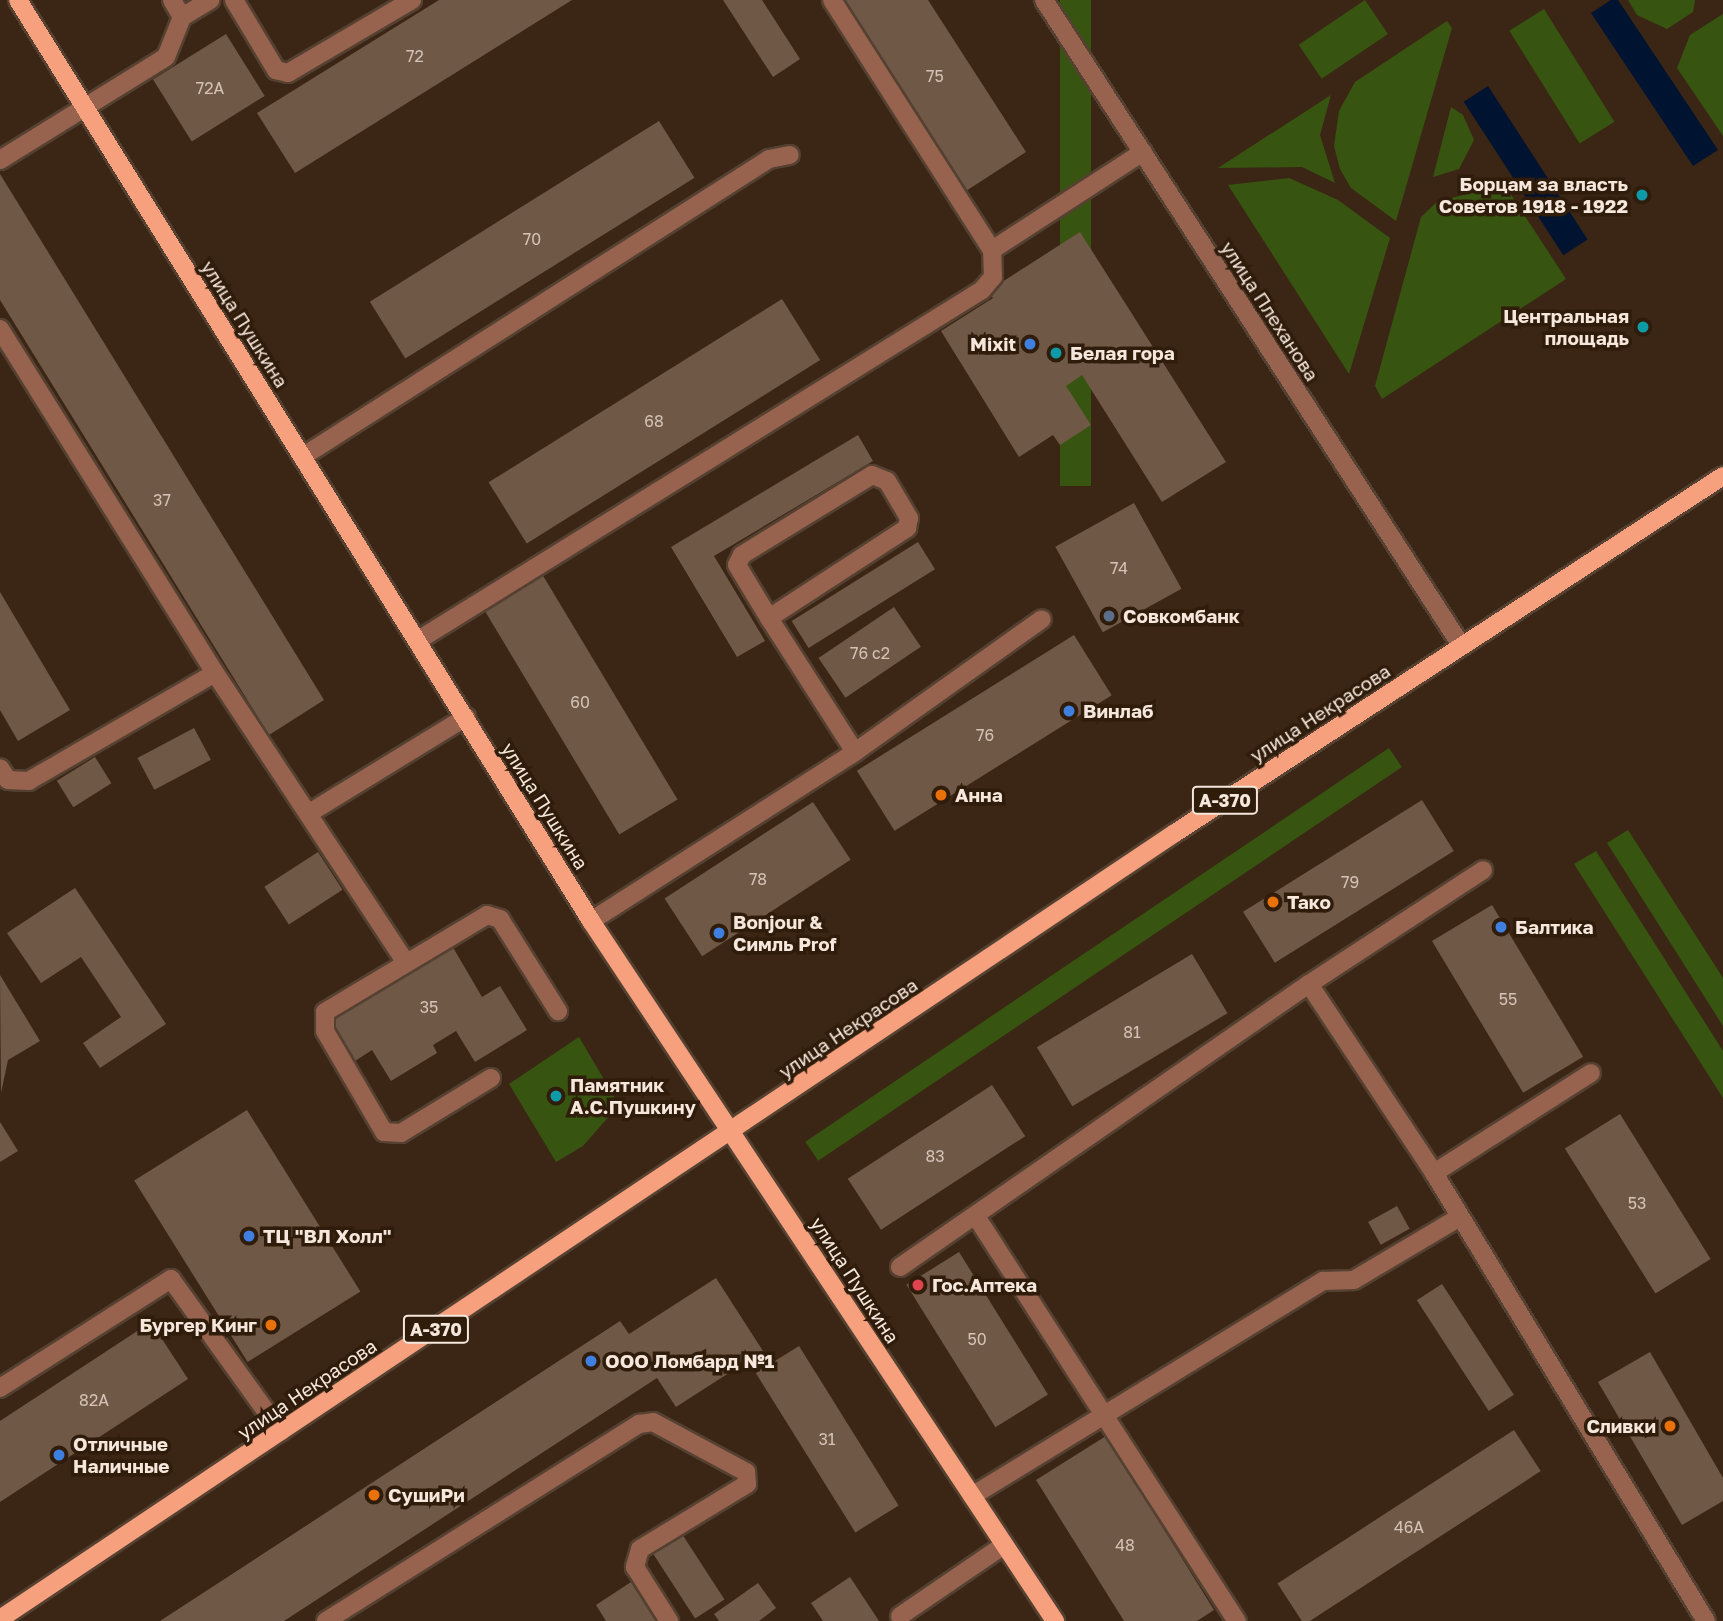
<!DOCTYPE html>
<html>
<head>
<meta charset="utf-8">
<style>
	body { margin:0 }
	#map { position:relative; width:1723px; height:1621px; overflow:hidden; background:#3b2615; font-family:"Golos Text",sans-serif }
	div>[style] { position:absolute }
	.green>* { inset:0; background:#375511; transform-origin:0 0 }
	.water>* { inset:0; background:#001330; transform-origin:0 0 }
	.building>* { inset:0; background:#705846; transform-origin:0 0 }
	.roads { filter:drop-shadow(2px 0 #554131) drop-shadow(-2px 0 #554131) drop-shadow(0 2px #554131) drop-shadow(0 -2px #554131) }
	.minor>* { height:18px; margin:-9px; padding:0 9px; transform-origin:9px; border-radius:9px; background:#98634e }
	.major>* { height:18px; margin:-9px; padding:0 9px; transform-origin:9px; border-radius:9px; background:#f7a07d }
	.dots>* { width:19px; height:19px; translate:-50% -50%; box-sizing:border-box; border:4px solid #301c0b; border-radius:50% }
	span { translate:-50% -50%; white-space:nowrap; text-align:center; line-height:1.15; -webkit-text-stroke:7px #301c0b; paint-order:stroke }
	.number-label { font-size:16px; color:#d4c3b6 }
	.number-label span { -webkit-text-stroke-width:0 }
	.shield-label span { padding:2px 5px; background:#301c0b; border:2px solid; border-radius:5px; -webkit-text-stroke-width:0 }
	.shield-label { font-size:18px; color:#f5e7dc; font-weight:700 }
	.poi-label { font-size:19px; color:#f5e7dc; font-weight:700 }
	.right { translate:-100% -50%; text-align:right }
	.left { translate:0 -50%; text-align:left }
	.street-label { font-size:19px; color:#f5e7dc }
</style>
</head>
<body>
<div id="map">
	<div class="green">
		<i style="left:1060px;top:0;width:31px;height:486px"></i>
		<i style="left:1365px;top:0;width:41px;height:80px;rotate:56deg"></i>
		<i style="clip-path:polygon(1628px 0,1695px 0,1693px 12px,1667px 29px,1637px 15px)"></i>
		<i style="left:1544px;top:9px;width:133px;height:41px;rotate:58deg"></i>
		<i style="clip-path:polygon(1723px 14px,1723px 136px,1677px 68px,1690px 35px)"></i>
		<i style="clip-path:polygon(1447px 21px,1452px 28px,1396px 221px,1351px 188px,1340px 169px,1334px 146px,1339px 111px,1355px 82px)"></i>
		<i style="clip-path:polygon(1331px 95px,1320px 135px,1335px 183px,1302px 167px,1218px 168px)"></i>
		<i style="clip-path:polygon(1451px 107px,1463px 115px,1474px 140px,1459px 169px,1433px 177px)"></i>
		<i style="clip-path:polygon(1289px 178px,1338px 200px,1390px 238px,1349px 374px,1228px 185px)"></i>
		<i style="clip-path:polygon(1504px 184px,1566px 279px,1382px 399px,1375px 386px,1421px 217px,1437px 202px)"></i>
		<i style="left:1389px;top:748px;width:23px;height:704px;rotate:56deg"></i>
		<i style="clip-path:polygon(1628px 830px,1723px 978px,1723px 1026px,1607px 843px)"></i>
		<i style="clip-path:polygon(1596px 851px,1723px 1051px,1723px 1098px,1574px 864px)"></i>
		<i style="clip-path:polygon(579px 1037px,619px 1105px,583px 1146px,556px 1162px,509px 1084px)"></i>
	</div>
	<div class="water">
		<i style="clip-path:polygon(1611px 0,1618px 0,1718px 150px,1693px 166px,1591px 13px)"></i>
		<i style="left:1488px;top:86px;width:183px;height:29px;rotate:57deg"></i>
	</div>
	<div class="building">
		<i style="clip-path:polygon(439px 0,572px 0,295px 173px,257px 113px)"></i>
		<i style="clip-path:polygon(723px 0,762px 0,800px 59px,773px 77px)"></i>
		<i style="clip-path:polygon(844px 0,928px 0,1026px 152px,966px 191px)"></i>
		<i style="left:226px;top:34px;width:73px;height:86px;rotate:58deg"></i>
		<i style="left:659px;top:121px;width:67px;height:341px;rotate:58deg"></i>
		<i style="clip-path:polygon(0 174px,324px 700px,269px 735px,0 300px)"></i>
		<i style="clip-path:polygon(1080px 232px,1226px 462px,1162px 502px,1082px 375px,1066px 386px,1091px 425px,1060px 445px,1053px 435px,1019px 457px,941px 331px,993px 298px,988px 291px)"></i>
		<i style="left:782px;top:299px;width:72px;height:346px;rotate:58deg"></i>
		<i style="clip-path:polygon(858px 435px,873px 461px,714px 556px,765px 641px,737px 657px,671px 547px)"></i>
		<i style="left:1134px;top:503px;width:98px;height:90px;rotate:61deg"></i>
		<i style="left:918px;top:542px;width:32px;height:149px;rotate:58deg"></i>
		<i style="left:539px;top:569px;width:269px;height:68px;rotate:59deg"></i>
		<i style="clip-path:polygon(0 592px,70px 710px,18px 741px,0 710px)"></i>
		<i style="left:894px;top:607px;width:48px;height:91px;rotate:56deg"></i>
		<i style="left:1074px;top:635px;width:71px;height:256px;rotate:58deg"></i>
		<i style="left:194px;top:728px;width:36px;height:64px;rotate:62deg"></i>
		<i style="left:95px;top:757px;width:31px;height:45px;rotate:58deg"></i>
		<i style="left:1422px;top:800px;width:60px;height:211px;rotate:58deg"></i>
		<i style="left:813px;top:802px;width:69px;height:177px;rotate:57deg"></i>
		<i style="left:318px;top:852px;width:45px;height:64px;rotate:57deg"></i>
		<i style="clip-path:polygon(75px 888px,166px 1024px,100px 1068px,83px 1043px,121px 1017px,81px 957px,41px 983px,7px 933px)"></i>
		<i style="left:1492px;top:905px;width:177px;height:70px;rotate:59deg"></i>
		<i style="clip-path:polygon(451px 944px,482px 997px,500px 986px,527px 1030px,475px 1062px,456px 1031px,433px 1045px,437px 1053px,391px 1081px,372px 1050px,355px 1061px,328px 1017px)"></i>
		<i style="left:1192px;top:954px;width:69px;height:181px;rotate:59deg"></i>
		<i style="clip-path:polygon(0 975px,40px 1041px,8px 1060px,1px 1093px)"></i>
		<i style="left:992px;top:1085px;width:61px;height:172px;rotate:57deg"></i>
		<i style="left:247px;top:1110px;width:214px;height:133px;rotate:58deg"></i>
		<i style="left:1620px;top:1114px;width:171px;height:65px;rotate:58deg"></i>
		<i style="clip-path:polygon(0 1122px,18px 1151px,0 1162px)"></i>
		<i style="left:1397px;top:1206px;width:26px;height:33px;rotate:61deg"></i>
		<i style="left:959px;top:1252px;width:168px;height:62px;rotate:58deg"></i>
		<i style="clip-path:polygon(716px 1278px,763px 1351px,676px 1407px,657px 1378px,284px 1621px,160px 1621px,620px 1321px,629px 1334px)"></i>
		<i style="left:1442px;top:1284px;width:132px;height:30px;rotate:57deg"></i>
		<i style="clip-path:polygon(151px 1322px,188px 1379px,0 1502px,0 1421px)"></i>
		<i style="left:799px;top:1346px;width:188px;height:51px;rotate:58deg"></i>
		<i style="clip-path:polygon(1650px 1352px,1723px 1478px,1723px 1501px,1682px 1525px,1598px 1382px)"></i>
		<i style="left:1514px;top:1430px;width:49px;height:282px;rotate:57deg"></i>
		<i style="clip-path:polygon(1106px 1436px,1214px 1610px,1197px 1621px,1124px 1621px,1036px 1480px)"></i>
		<i style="left:682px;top:1534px;width:78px;height:35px;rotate:57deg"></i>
		<i style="clip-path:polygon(850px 1577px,879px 1621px,823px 1621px,811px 1603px)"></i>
		<i style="clip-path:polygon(631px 1582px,656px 1621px,606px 1621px,596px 1605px)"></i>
		<i style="clip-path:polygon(758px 1583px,776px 1608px,759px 1621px,719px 1621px,714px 1614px)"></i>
	</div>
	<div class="roads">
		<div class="minor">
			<i style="left:172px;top:0;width:20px;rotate:60deg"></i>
			<i style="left:234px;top:0;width:82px;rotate:59deg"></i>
			<i style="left:276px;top:70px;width:12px;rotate:14deg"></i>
			<i style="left:288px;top:73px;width:144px;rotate:-30.5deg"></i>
			<i style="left:832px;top:0;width:297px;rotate:57.4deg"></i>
			<i style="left:1044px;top:0;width:768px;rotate:57.12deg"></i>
			<i style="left:0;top:160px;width:195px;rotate:-31.8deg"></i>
			<i style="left:166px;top:57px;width:43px;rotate:-68.2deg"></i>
			<i style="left:182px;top:17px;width:33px;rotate:-31deg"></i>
			<i style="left:0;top:329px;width:406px;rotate:58deg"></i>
			<i style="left:215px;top:673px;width:215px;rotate:149.9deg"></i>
			<i style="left:29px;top:781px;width:21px;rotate:-177deg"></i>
			<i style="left:8px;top:780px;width:14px;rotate:-124deg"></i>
			<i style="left:302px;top:457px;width:554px;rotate:-32.54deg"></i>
			<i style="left:769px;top:159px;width:21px;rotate:-11deg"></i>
			<i style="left:769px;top:618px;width:165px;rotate:-33.1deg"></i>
			<i style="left:907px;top:528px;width:10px;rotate:-79deg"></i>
			<i style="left:909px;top:518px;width:43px;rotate:-120.7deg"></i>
			<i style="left:887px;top:481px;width:16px;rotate:-158deg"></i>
			<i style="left:872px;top:475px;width:153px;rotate:148.4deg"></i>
			<i style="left:742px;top:555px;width:11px;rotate:117deg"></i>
			<i style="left:737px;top:565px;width:62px;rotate:58.9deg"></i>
			<i style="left:769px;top:618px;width:159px;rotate:57.3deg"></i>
			<i style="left:417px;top:641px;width:665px;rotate:-31.85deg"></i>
			<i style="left:982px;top:290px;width:17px;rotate:-50deg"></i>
			<i style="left:993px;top:277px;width:27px;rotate:-92deg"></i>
			<i style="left:992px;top:250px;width:180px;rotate:-33deg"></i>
			<i style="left:215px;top:673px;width:347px;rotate:56.6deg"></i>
			<i style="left:311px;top:812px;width:182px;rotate:-31.5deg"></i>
			<i style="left:591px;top:921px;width:313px;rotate:-32.6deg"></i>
			<i style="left:855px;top:752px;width:229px;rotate:-35.4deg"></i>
			<i style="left:1309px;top:984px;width:208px;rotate:-33.2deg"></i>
			<i style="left:491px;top:1078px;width:105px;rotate:148.6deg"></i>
			<i style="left:401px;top:1133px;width:17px;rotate:-177deg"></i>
			<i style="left:384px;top:1132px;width:117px;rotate:-120.3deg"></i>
			<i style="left:325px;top:1031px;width:19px;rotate:-90deg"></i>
			<i style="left:325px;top:1012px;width:189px;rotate:-30.9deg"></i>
			<i style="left:487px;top:915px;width:14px;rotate:17deg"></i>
			<i style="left:500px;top:919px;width:109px;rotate:57.8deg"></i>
			<i style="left:1434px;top:1173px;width:186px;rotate:-32.5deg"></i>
			<i style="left:977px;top:1218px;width:480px;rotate:57.2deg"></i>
			<i style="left:900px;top:1267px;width:497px;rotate:-34.7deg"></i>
			<i style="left:1309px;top:984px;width:227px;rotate:56.5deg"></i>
			<i style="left:1434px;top:1173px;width:524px;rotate:58.74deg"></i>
			<i style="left:0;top:1388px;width:203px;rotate:-32.5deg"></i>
			<i style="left:171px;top:1279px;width:188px;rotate:54.3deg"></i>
			<i style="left:972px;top:1496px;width:412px;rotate:-31.5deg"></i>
			<i style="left:1323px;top:1281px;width:31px;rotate:-2deg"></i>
			<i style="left:1354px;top:1280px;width:123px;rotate:-30.7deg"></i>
			<i style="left:900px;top:1616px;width:126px;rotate:-34.3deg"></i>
			<i style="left:326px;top:1621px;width:370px;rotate:-32.2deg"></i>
			<i style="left:639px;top:1424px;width:14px;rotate:-8deg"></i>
			<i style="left:653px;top:1422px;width:106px;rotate:28.3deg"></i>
			<i style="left:746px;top:1472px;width:12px;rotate:85deg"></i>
			<i style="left:747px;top:1484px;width:125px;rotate:148.7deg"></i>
			<i style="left:640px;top:1549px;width:19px;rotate:106deg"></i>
			<i style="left:635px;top:1567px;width:64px;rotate:57.8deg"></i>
		</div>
		<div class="major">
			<i style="left:18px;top:0;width:1085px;rotate:58.11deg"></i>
			<i style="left:591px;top:921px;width:840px;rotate:56.46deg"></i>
			<i style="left:0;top:1619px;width:1414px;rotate:-33.78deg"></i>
			<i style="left:1175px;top:833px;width:654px;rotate:-33.08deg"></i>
		</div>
	</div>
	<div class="dots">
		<i style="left:1642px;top:195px;background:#0f9aa8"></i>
		<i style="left:1643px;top:327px;background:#0f9aa8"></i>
		<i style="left:1030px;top:344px;background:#3f7fe0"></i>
		<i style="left:1056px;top:353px;background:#0f9aa8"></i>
		<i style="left:1109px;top:616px;background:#5c6f8a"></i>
		<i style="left:1069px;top:711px;background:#3f7fe0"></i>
		<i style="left:941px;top:795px;background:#e8710a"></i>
		<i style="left:1273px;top:902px;background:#e8710a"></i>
		<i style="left:1501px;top:927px;background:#3f7fe0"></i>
		<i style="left:719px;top:933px;background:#3f7fe0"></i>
		<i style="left:556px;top:1096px;background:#0f9aa8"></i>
		<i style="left:249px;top:1236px;background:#3f7fe0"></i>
		<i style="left:918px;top:1285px;background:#e0444e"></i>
		<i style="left:271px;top:1325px;background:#e8710a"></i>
		<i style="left:591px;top:1361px;background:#3f7fe0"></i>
		<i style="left:1670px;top:1426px;background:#e8710a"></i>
		<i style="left:59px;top:1455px;background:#3f7fe0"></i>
		<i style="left:374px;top:1495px;background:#e8710a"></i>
	</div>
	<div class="number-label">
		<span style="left:415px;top:56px">72</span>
		<span style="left:935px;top:76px">75</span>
		<span style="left:210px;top:88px">72А</span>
		<span style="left:532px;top:239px">70</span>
		<span style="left:654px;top:421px">68</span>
		<span style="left:162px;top:500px">37</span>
		<span style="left:1119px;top:568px">74</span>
		<span style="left:870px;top:653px">76 с2</span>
		<span style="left:580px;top:702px">60</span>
		<span style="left:985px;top:735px">76</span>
		<span style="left:758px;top:879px">78</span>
		<span style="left:1350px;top:882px">79</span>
		<span style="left:1508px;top:999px">55</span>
		<span style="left:429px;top:1007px">35</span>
		<span style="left:1132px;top:1032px">81</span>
		<span style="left:935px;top:1156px">83</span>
		<span style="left:1637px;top:1203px">53</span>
		<span style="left:977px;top:1339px">50</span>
		<span style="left:94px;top:1400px">82А</span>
		<span style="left:827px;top:1439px">31</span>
		<span style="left:1409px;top:1527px">46А</span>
		<span style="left:1125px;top:1545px">48</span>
	</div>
	<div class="shield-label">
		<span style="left:1225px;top:800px">А-370</span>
		<span style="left:436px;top:1329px">А-370</span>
	</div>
	<div class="poi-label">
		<span class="right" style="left:1628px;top:195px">Борцам за власть<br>Советов 1918 - 1922</span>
		<span class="right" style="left:1629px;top:327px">Центральная<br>площадь</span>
		<span class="right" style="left:1016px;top:344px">Mixit</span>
		<span class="left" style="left:1070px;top:353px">Белая гора</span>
		<span class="left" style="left:1123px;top:616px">Совкомбанк</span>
		<span class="left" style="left:1083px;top:711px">Винлаб</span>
		<span class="left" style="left:955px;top:795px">Анна</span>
		<span class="left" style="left:1287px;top:902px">Тако</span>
		<span class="left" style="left:733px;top:933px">Bonjour &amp;<br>Симль Prof</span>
		<span class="left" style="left:1515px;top:927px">Балтика</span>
		<span class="left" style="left:570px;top:1096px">Памятник<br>А.С.Пушкину</span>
		<span class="left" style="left:263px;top:1236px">ТЦ "ВЛ Холл"</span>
		<span class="left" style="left:932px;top:1285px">Гос.Аптека</span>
		<span class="right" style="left:257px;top:1325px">Бургер Кинг</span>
		<span class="left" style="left:605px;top:1361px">ООО Ломбард №1</span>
		<span class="right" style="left:1656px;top:1426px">Сливки</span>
		<span class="left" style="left:73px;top:1455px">Отличные<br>Наличные</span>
		<span class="left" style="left:388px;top:1495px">СушиРи</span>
	</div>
	<div class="street-label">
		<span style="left:1270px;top:311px;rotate:57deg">улица Плеханова</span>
		<span style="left:245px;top:324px;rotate:58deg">улица Пушкина</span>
		<span style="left:1320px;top:713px;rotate:-33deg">улица Некрасова</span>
		<span style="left:545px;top:806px;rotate:58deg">улица Пушкина</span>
		<span style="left:848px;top:1028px;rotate:-34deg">улица Некрасова</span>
		<span style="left:855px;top:1280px;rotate:57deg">улица Пушкина</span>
		<span style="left:307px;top:1389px;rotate:-34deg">улица Некрасова</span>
	</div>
</div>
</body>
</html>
